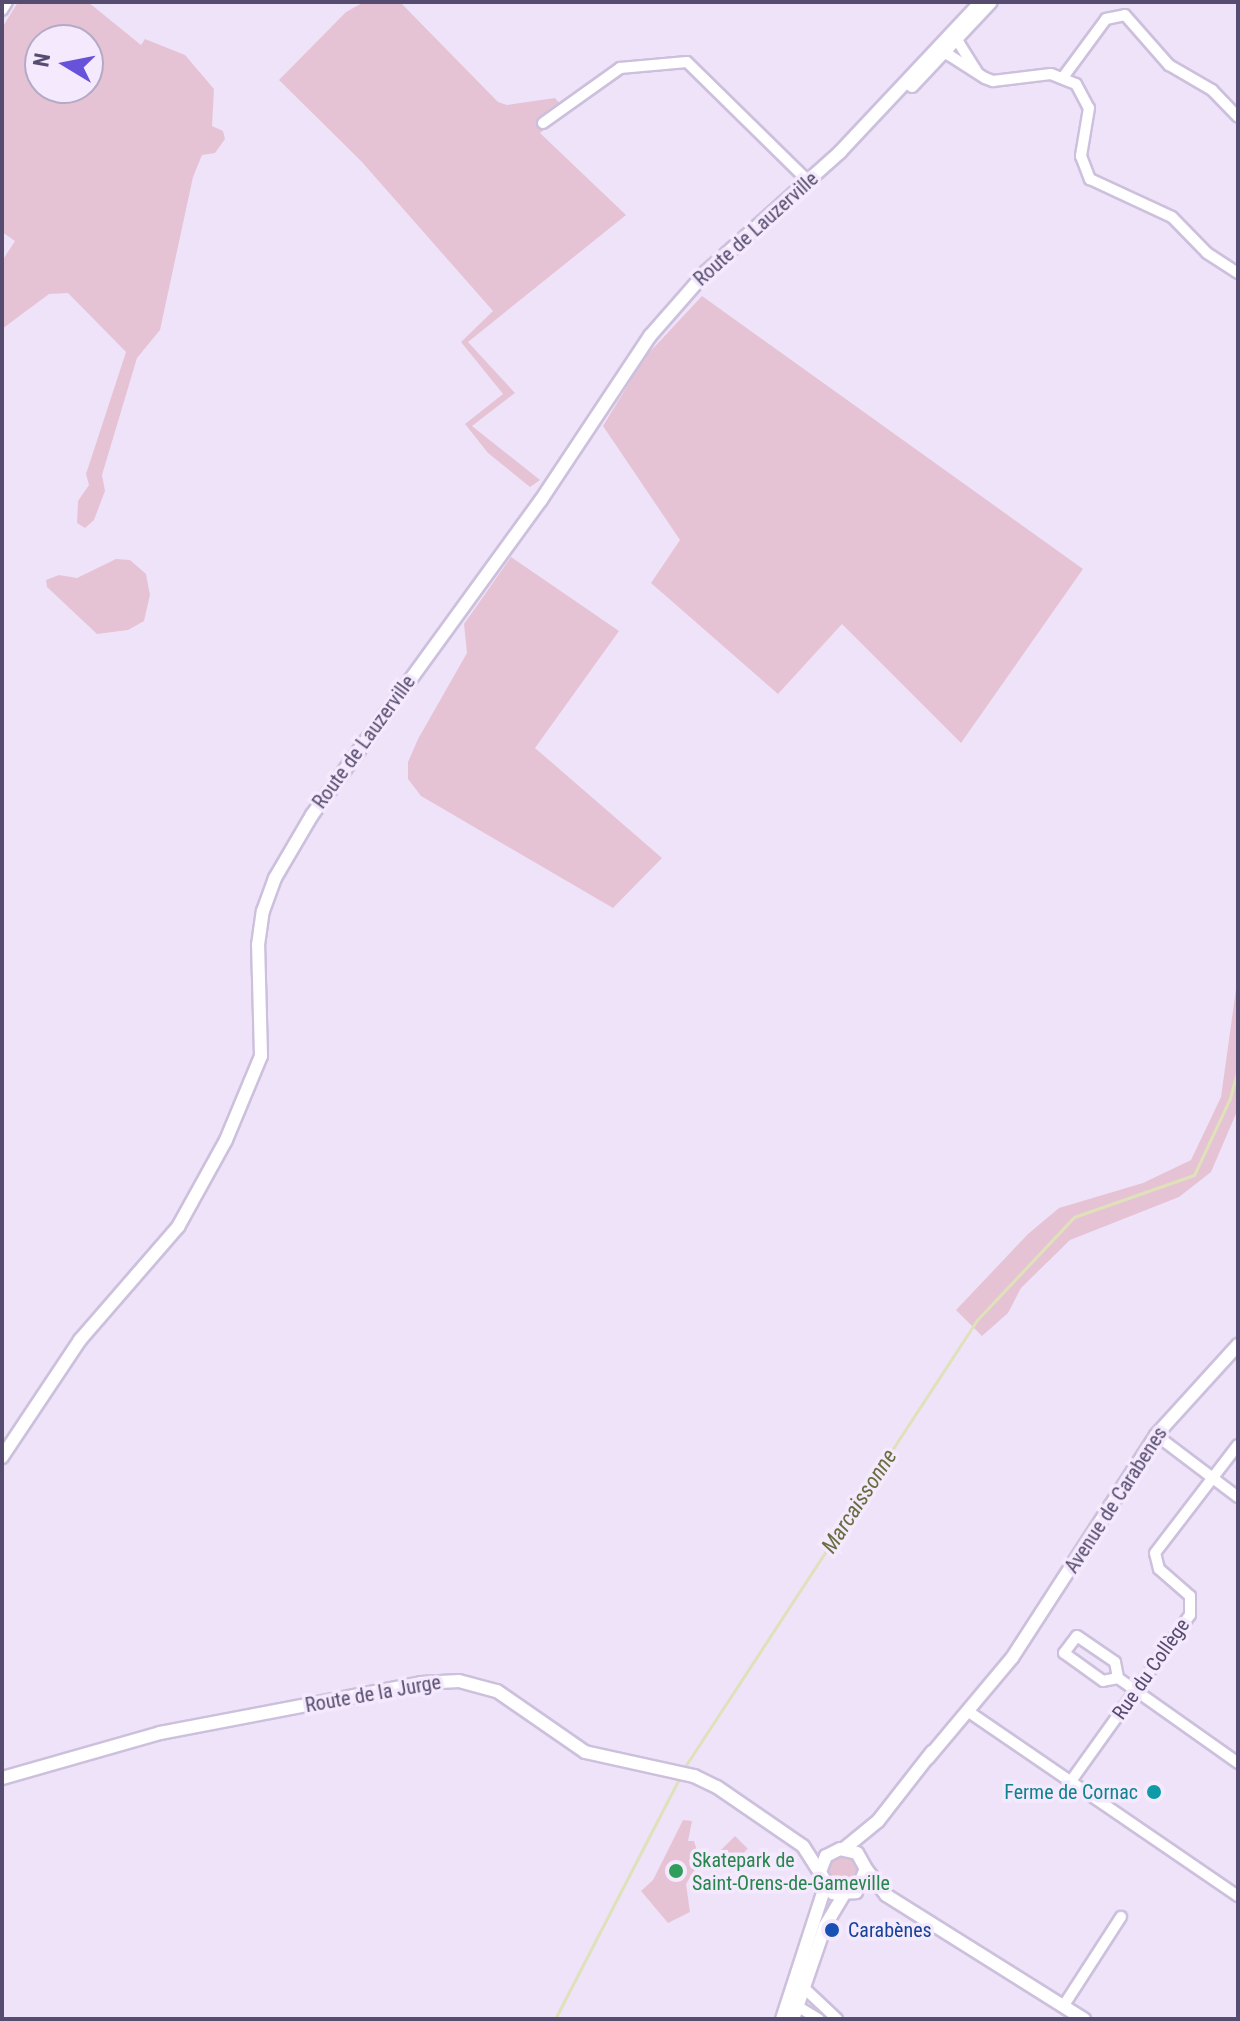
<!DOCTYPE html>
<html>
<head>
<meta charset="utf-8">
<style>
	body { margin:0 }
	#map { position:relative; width:1240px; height:2021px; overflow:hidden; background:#efe3fa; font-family:"Roboto Condensed",sans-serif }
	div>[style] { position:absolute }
	.green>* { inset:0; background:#e6c3d4; transform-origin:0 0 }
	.round { border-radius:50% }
	.stream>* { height:3px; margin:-1.5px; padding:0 1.5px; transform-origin:1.5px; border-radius:1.5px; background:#dee1ba }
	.roads { filter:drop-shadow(2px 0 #ccc0dd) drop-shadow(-2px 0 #ccc0dd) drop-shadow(0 2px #ccc0dd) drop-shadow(0 -2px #ccc0dd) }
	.minor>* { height:10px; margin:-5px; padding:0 5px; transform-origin:5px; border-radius:5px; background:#fff }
	.tertiary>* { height:12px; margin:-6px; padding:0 6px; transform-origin:6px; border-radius:6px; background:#fff }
	.dots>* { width:22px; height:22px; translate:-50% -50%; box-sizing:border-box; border:4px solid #f4e9fd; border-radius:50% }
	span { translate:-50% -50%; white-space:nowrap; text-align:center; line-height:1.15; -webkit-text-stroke:7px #f4e9fd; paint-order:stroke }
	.street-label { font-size:20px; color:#564c6f }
	.culture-label { font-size:20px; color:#0d838f }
	.right { translate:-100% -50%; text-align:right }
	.leisure-label { font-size:20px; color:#27864d }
	.left { translate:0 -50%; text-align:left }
	.transit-label { font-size:20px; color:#164399 }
	.water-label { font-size:22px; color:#686d3e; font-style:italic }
	.frame { position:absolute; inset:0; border:4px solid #564c6f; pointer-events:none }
	.north { position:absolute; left:24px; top:24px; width:80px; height:80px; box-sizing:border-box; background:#f4e9fd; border:2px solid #b5aac4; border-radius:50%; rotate:280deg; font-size:22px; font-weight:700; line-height:32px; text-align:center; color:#564c6f }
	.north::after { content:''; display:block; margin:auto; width:28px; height:36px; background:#6753d9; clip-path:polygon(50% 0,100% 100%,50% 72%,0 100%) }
</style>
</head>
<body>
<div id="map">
	<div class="green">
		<i style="clip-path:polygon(evenodd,18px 2px,88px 2px,141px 45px,145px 39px,185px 55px,214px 89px,212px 126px,223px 131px,225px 139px,215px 153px,202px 155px,193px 177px,160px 330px,137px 358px,102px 475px,105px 491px,94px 520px,85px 528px,77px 523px,78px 501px,89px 485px,86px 474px,126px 352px,68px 293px,49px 294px,2px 329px,2px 261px,15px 241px,2px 232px,2px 28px,18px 2px,40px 40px,88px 40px,88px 88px,40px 88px,40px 40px)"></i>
		<i style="clip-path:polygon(364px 2px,400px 2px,498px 102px,507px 105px,555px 98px,568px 113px,540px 133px,626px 215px,468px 342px,515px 393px,472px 426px,540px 480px,530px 487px,488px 453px,465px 424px,503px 394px,461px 342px,493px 311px,361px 161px,279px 80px,346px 12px)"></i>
		<i style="clip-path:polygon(702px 296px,1083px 569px,961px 743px,842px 624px,778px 694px,651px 583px,680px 540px,603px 426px,645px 357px)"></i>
		<i style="clip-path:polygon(511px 557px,619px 631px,535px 748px,662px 858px,613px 908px,421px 796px,408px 779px,408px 762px,418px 739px,467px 653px,464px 624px)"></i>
		<i style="clip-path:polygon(116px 559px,130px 560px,146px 574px,150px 595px,144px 621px,128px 630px,97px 634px,47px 587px,46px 580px,59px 575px,77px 578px)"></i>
		<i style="clip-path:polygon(1238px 975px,1238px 1109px,1211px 1172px,1179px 1197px,1070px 1240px,1021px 1288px,1008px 1313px,982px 1336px,956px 1310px,1028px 1234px,1059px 1208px,1143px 1183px,1191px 1160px,1221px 1097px)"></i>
		<i style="clip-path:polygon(683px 1820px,692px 1821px,688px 1841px,694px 1841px,700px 1861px,686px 1884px,690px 1912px,668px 1923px,641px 1891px,653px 1880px)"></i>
		<i style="left:735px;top:1836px;width:18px;height:30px;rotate:45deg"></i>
		<i class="round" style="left:827px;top:1857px;width:30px;height:30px"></i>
	</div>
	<div class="stream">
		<i style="left:684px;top:1768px;width:535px;rotate:-56.81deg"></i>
		<i style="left:977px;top:1320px;width:141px;rotate:-46.7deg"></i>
		<i style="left:1074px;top:1217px;width:127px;rotate:-19.3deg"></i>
		<i style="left:1194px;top:1175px;width:85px;rotate:-64.9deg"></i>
		<i style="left:1230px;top:1098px;width:31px;rotate:-75deg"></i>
		<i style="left:555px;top:2019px;width:275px;rotate:-62.7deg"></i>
	</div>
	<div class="roads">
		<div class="minor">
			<i style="left:2px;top:10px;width:9px;rotate:-58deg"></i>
			<i style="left:977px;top:72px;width:34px;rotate:-122deg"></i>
			<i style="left:959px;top:43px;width:14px;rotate:-168deg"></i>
			<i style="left:945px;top:40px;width:16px;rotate:75deg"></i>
			<i style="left:949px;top:55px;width:43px;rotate:32.6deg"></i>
			<i style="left:985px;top:78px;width:9px;rotate:21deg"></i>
			<i style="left:993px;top:81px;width:58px;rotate:-6.9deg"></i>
			<i style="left:1051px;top:74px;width:27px;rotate:22deg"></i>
			<i style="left:1076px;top:84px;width:27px;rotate:62deg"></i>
			<i style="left:1089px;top:108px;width:49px;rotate:99.5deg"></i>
			<i style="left:1081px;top:156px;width:25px;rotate:69deg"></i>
			<i style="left:1090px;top:179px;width:90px;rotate:24.9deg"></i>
			<i style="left:1172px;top:217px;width:50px;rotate:45.8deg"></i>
			<i style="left:1207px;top:253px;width:37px;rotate:33deg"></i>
			<i style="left:1064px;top:76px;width:71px;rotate:-53.6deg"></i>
			<i style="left:1106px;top:19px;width:19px;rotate:-12deg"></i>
			<i style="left:1125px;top:15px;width:67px;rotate:48.7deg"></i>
			<i style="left:1169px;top:65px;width:50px;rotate:30.2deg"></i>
			<i style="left:1212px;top:90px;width:37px;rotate:46deg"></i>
			<i style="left:543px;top:123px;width:95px;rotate:-35.5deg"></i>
			<i style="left:620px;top:68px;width:67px;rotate:-5.1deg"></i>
			<i style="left:687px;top:62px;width:170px;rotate:44.5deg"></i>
			<i style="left:1156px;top:1435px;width:103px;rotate:37.1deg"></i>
			<i style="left:1118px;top:1678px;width:15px;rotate:169deg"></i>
			<i style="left:1103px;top:1681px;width:48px;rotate:-144.3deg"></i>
			<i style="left:1064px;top:1653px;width:21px;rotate:-53deg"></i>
			<i style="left:1077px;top:1636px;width:46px;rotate:34.4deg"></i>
			<i style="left:1115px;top:1662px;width:16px;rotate:79deg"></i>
			<i style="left:1118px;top:1678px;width:147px;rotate:35.3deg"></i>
			<i style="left:969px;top:1712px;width:326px;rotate:34.4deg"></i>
			<i style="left:1071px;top:1781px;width:204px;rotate:-54.4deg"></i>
			<i style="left:1190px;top:1615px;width:19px;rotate:-90deg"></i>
			<i style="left:1190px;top:1596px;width:41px;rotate:-138.9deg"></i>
			<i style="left:1159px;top:1569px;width:16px;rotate:-104deg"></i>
			<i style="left:1155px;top:1553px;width:136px;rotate:-52.5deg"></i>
			<i style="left:803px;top:1987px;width:47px;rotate:43.3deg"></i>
			<i style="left:792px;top:2003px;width:31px;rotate:31deg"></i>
			<i style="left:1064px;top:2005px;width:105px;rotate:-57.1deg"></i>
		</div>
		<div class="tertiary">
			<i style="left:912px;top:86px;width:115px;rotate:-46.8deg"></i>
			<i style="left:2px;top:1457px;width:141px;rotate:-56.3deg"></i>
			<i style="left:80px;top:1340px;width:150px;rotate:-49.1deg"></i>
			<i style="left:178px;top:1227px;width:99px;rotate:-61.1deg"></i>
			<i style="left:226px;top:1140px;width:91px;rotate:-67.4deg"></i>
			<i style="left:261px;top:1056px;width:111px;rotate:-91.5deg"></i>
			<i style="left:258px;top:945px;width:34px;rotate:-82deg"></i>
			<i style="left:263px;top:911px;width:35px;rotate:-70deg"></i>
			<i style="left:275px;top:878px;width:73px;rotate:-59.6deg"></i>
			<i style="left:312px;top:815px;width:389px;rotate:-54deg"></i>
			<i style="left:541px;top:500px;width:197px;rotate:-56.4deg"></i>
			<i style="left:650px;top:336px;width:85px;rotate:-48.8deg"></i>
			<i style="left:706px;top:272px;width:180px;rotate:-41.8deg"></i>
			<i style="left:840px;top:152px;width:206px;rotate:-46.8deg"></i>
			<i style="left:928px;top:1758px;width:131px;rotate:-50deg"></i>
			<i style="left:1012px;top:1658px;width:265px;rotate:-57.1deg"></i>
			<i style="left:1156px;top:1435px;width:122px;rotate:-47.7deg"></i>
			<i style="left:2px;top:1778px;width:164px;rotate:-15.9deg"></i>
			<i style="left:160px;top:1733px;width:266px;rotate:-10.8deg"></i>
			<i style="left:421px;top:1683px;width:38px;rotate:-3deg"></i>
			<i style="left:459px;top:1681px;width:39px;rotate:15deg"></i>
			<i style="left:497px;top:1691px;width:107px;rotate:34.7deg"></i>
			<i style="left:585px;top:1752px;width:112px;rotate:12.4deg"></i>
			<i style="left:694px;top:1776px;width:25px;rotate:26deg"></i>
			<i style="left:717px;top:1787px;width:104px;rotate:34.5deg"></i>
			<i style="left:803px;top:1846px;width:56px;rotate:57.4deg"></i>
			<i style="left:833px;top:1893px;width:23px;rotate:-2deg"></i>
			<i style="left:856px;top:1892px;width:25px;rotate:-67deg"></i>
			<i style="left:866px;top:1869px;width:18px;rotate:-119deg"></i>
			<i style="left:857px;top:1853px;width:17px;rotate:-167deg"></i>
			<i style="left:840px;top:1849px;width:16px;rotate:153deg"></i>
			<i style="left:826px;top:1856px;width:17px;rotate:111deg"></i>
			<i style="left:845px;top:1848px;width:43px;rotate:-39.3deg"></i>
			<i style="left:878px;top:1821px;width:88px;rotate:-52deg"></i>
			<i style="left:866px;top:1869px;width:33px;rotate:52deg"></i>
			<i style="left:886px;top:1895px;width:234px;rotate:32.1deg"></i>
			<i style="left:782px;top:2019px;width:139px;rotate:-72deg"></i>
			<i style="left:793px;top:2019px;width:98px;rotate:-71deg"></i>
			<i style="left:825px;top:1926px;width:35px;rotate:-59deg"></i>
		</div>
	</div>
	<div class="dots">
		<i style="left:1154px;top:1792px;background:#0f9aa8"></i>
		<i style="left:676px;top:1871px;background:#2e9e5b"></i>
		<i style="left:832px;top:1930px;background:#1a4fb4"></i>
	</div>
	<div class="street-label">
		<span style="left:756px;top:229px;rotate:-42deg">Route de Lauzerville</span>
		<span style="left:364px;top:742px;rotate:-54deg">Route de Lauzerville</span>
		<span style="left:1116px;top:1500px;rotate:-57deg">Avenue de Carabenes</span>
		<span style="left:1151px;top:1669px;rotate:-55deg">Rue du Collège</span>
		<span style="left:373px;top:1694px;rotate:-10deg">Route de la Jurge</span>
	</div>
	<div class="culture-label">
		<span class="right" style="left:1138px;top:1792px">Ferme de Cornac</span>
	</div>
	<div class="leisure-label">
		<span class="left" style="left:692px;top:1872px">Skatepark de<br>Saint-Orens-de-Gameville</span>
	</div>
	<div class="transit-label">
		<span class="left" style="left:848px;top:1930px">Carabènes</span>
	</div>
	<div class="water-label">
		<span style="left:859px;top:1501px;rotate:-57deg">Marcaissonne</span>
	</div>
	<div class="frame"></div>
	<div class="north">N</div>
</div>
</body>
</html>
